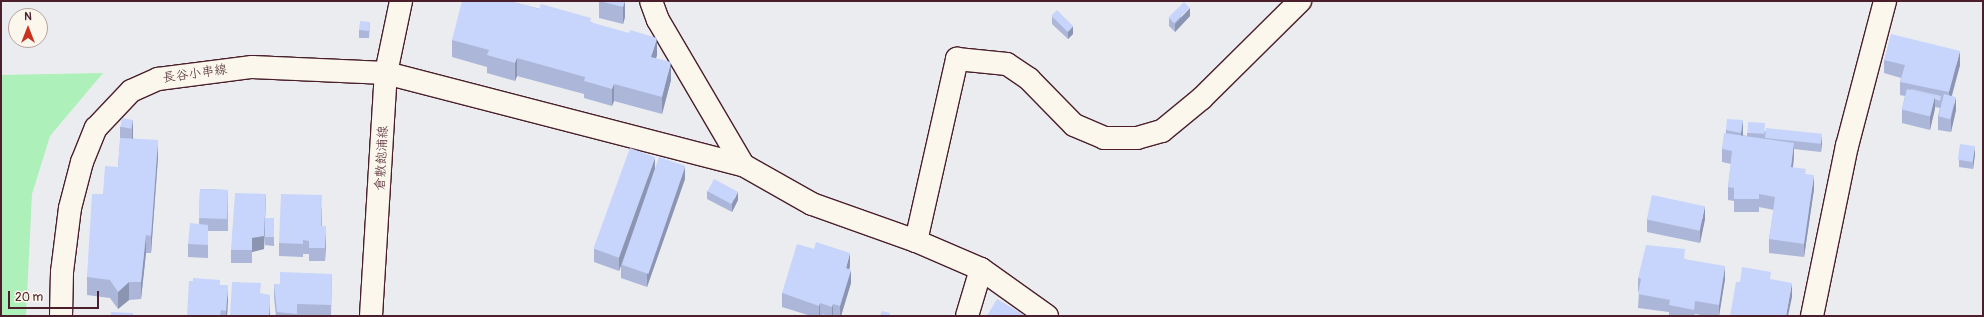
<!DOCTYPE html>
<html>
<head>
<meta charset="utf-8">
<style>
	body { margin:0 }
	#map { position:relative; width:1984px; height:317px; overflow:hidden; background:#ebecf0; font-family:Pangolin,"Klee One",sans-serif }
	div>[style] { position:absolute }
	.green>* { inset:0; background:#adf0b9 }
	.roads { filter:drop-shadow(1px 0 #4a1f2b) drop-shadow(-1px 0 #4a1f2b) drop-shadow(0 1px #4a1f2b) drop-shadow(0 -1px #4a1f2b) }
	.minor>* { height:22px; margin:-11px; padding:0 11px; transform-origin:11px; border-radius:11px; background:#fbf7ec }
	.major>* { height:22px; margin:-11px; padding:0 11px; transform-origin:11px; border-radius:11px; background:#fbf7ec }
	.wall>* { inset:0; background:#abb6d8 }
	.shaded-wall>* { inset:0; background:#8b94b0 }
	.building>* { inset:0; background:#c7d4fb; transform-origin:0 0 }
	span { translate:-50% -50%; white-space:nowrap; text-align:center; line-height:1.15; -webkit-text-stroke:4px #fbf7ec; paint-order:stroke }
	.street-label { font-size:13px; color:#4a1f2b }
	.frame { position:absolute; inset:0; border:2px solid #4a1f2b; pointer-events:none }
	.north { position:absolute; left:8px; top:8px; width:40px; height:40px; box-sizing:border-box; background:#fbf7ec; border:1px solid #b4a19f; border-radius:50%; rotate:0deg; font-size:11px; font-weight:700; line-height:16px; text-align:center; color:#4a1f2b }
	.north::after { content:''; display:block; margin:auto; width:14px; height:18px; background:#c8321e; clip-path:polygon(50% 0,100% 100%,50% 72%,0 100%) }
	.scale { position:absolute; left:8px; top:291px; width:91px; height:18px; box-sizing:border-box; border:2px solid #4a1f2b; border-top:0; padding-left:5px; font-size:12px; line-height:14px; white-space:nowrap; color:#4a1f2b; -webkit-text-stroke:3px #fbf7ec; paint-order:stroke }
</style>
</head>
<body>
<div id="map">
	<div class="green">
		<i style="clip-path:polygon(103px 73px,50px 136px,32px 194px,26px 316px,1px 316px,1px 75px)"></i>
	</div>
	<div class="roads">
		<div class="minor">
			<i style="left:651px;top:1px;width:20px;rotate:70deg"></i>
			<i style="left:658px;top:20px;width:168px;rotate:59.6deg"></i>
			<i style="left:386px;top:73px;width:369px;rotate:14.5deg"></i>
			<i style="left:743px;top:165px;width:79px;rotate:29.5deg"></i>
			<i style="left:812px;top:204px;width:110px;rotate:19.6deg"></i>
			<i style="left:916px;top:241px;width:71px;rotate:23.3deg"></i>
			<i style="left:981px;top:269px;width:81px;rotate:35.5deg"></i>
			<i style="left:916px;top:241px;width:187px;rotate:-77.3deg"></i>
			<i style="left:957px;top:59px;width:50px;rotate:5.7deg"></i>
			<i style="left:1007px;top:64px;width:27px;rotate:34deg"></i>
			<i style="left:1029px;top:79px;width:64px;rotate:45.6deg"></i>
			<i style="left:1074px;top:125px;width:33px;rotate:23deg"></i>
			<i style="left:1104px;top:138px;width:33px"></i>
			<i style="left:1137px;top:138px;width:26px;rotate:-16deg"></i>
			<i style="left:1162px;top:131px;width:52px;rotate:-39.5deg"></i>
			<i style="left:1202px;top:98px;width:138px;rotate:-44.7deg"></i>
			<i style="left:967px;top:316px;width:49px;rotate:-73.4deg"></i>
			<i style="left:1812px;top:316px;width:174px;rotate:-78.4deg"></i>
			<i style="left:1847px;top:146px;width:150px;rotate:-75.3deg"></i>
		</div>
		<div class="major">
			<i style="left:61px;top:316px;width:44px;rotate:-88.7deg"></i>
			<i style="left:62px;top:272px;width:64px;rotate:-82.9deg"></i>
			<i style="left:70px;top:208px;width:48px;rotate:-75.4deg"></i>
			<i style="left:82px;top:162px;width:37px;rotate:-68deg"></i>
			<i style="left:96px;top:128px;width:51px;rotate:-46.6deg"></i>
			<i style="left:131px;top:91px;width:30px;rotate:-24deg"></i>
			<i style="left:158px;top:79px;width:95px;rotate:-7.3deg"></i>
			<i style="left:252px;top:67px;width:134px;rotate:2.6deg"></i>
			<i style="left:371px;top:316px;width:243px;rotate:-86.5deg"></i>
			<i style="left:386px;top:73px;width:74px;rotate:-78.2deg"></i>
		</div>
	</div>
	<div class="wall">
		<i style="clip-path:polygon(513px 1px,513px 2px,591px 22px,657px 55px,656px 58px,671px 80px,662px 114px,614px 101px,612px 106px,584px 98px,584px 94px,517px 76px,515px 81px,487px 73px,487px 67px,452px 57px,452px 40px)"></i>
		<i style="clip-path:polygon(599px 1px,625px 1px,625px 17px,623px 24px,599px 18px)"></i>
		<i style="clip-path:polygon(1052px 16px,1073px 34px,1068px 39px,1052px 24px)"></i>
		<i style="clip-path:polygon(1190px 16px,1175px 32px,1169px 26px,1169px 18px)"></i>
		<i style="clip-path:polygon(370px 22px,369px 38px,359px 38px,359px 30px)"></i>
		<i style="clip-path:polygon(1884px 60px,1960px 65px,1952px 96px,1956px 110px,1951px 132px,1938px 130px,1938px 116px,1940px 108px,1935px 107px,1930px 130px,1902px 123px,1902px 109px,1905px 96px,1900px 95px,1900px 82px,1901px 78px,1884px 73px)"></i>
		<i style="clip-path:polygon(133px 120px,133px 138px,158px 157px,151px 253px,146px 253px,141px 299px,129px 300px,118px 309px,110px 298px,87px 295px,87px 277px,103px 194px,118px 167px,120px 142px,120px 127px)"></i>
		<i style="clip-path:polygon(1743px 120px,1743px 135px,1747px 136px,1747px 133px,1765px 131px,1822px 142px,1821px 152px,1794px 149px,1794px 156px,1793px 168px,1806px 175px,1814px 189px,1804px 257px,1769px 253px,1769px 239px,1774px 210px,1759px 207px,1759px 212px,1734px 212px,1734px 201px,1728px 200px,1728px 187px,1731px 164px,1722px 162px,1722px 149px,1726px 133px,1726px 130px)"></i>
		<i style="clip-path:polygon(1975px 154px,1973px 169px,1959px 167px,1959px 160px)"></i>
		<i style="clip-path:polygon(655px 168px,685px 179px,647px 287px,621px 278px,621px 265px,619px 271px,594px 262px,594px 249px)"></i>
		<i style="clip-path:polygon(200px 189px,228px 190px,228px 231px,208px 231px,208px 258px,188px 257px,188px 244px,199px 224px)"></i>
		<i style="clip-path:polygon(707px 191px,738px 200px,732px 212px,707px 199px)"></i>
		<i style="clip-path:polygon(322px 208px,322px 226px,326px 240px,325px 261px,309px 261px,309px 254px,303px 254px,303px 257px,279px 256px,279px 243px)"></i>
		<i style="clip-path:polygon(265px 218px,274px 225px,274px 246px,265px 245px,265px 229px,264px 249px,252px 252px,252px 263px,231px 263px,231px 250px)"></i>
		<i style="clip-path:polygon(1647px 219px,1705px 219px,1700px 243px,1647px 232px)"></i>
		<i style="clip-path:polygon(1685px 259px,1725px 279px,1719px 316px,1707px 316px,1695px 314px,1694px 316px,1669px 316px,1669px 312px,1638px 308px,1639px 292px,1638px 291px,1638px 278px)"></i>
		<i style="clip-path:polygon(850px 266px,849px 270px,851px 283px,841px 316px,811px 316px,782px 307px,782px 293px)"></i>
		<i style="clip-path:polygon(332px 274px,331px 316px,276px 316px,274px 298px,274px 284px,280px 284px)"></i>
		<i style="clip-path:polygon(220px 285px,228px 299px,227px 316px,187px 316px)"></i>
	</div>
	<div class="shaded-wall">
		<i style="clip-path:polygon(625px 1px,625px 17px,623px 24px,623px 7px)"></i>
		<i style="clip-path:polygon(1190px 8px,1190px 16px,1175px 32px,1175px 24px)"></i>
		<i style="clip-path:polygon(1073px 26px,1073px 34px,1068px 39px,1068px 32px)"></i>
		<i style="clip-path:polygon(657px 38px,657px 55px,651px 75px,651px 57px)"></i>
		<i style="clip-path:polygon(1960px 51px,1960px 65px,1949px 105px,1949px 92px)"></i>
		<i style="clip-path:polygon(517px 58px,517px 76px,515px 81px,515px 63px)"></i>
		<i style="clip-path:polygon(671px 62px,671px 80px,662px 114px,662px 97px)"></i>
		<i style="clip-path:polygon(614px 84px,614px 101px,612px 106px,612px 89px)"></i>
		<i style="clip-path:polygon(1935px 96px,1935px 109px,1930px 130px,1930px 116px)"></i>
		<i style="clip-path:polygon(1956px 97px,1956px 110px,1951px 132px,1951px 119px)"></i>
		<i style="clip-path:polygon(133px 120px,133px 137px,132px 146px,132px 129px)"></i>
		<i style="clip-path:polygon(1743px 120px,1743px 134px,1741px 146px,1741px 133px)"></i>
		<i style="clip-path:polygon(1822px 134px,1822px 142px,1821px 152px,1821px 144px)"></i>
		<i style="clip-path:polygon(158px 140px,158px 157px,151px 253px,151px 236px)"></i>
		<i style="clip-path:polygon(1794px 143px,1794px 156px,1791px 181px,1791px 167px)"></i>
		<i style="clip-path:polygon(1975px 146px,1975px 154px,1973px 169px,1973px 161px)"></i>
		<i style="clip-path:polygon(655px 157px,655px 170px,619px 271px,619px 258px)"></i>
		<i style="clip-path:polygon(685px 166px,685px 179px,647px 287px,647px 274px)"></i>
		<i style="clip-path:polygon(1814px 175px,1814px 189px,1804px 257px,1804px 244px)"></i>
		<i style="clip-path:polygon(738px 192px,738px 200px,732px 212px,732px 204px)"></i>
		<i style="clip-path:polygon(266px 194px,264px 249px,252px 252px,252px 238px)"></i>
		<i style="clip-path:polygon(1705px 206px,1705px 219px,1700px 243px,1700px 230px)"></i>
		<i style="clip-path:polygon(326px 226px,326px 240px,325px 261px,325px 248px)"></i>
		<i style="clip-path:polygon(146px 235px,146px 253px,141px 299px,141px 282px)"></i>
		<i style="clip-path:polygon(850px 253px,850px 266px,846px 281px,846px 268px)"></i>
		<i style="clip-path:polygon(1725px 266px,1725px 279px,1719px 316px,1719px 305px)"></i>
		<i style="clip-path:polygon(851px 270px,851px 283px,841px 316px,840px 316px,840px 306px)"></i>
		<i style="clip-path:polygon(129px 282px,129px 300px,118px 309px,118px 292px)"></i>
		<i style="clip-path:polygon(1792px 283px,1792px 297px,1788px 316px,1786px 316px)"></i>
		<i style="clip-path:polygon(228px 285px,228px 299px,227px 316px,226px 316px)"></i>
		<i style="clip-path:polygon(270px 295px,270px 316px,269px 316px)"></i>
		<i style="clip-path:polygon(820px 303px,820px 316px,819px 316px,819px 306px)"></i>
		<i style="clip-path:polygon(833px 304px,833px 316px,832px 316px,832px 307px)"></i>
	</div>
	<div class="building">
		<i style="clip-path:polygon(462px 1px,510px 1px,539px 9px,541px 4px,591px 18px,590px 22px,629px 33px,630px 30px,657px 38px,651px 57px,671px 62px,662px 97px,614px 84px,612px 89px,584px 81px,585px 77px,517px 58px,515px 63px,487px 55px,489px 50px,452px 40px)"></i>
		<i style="clip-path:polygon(599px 1px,625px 1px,623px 7px)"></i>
		<i style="left:1184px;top:2px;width:8px;height:22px;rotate:45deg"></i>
		<i style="left:1057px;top:10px;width:23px;height:8px;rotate:45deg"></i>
		<i style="left:360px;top:21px;width:10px;height:9px;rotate:6deg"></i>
		<i style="clip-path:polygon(1891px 34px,1960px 51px,1949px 92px,1900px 82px,1905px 65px,1884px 60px)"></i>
		<i style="left:1907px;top:89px;width:29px;height:21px;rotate:14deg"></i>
		<i style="clip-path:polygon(1911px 89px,1941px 96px,1940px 101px,1935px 99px,1935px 96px,1911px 90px)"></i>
		<i style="left:1944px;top:94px;width:12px;height:23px;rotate:14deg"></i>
		<i style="left:122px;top:118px;width:11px;height:9px;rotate:10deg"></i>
		<i style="clip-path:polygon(1727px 119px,1743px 120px,1741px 133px,1726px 130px)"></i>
		<i style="left:1748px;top:122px;width:17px;height:11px;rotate:3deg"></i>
		<i style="left:1766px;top:128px;width:56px;height:10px;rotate:6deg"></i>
		<i style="clip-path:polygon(1724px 133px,1794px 143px,1791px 167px,1806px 169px,1805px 174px,1814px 175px,1804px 244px,1769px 239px,1775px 197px,1759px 194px,1759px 199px,1734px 199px,1734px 188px,1728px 187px,1732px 151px,1722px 149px)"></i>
		<i style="clip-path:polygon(120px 138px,158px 140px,151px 236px,146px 235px,141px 282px,129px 282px,118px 292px,110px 280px,87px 277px,92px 194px,103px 194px,105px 166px,118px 167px)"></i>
		<i style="left:1960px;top:144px;width:15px;height:16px;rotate:8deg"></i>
		<i style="left:630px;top:148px;width:27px;height:107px;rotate:20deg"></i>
		<i style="left:659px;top:157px;width:28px;height:114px;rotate:19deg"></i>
		<i style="left:714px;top:179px;width:27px;height:14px;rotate:28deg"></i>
		<i style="left:200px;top:189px;width:28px;height:29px;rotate:2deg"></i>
		<i style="clip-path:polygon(235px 193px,266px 194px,264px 236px,252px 238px,252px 250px,231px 250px)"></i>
		<i style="clip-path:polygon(281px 194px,322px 195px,321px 226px,326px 226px,325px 248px,309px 248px,309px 241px,303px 240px,303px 244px,279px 243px)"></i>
		<i style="left:1652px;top:195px;width:54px;height:25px;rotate:12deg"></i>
		<i style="left:265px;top:218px;width:9px;height:19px"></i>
		<i style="clip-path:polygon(190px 223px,208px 225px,208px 245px,188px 244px)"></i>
		<i style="clip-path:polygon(816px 242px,850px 253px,846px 268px,851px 270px,840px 306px,833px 304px,832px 307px,820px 303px,819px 306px,782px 293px,797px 244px,814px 249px)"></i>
		<i style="clip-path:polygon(1646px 245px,1685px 249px,1684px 259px,1725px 266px,1719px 305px,1695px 301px,1694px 310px,1669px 305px,1670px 300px,1638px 294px,1641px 279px,1638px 278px)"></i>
		<i style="clip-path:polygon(1742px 267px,1771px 272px,1770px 279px,1792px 283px,1786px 316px,1730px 316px,1736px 282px,1740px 282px)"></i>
		<i style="clip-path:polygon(280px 272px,332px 274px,331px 305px,297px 304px,297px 314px,277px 312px,274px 284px,280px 284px)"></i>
		<i style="clip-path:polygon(193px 278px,220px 280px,220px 285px,228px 285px,226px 311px,221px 310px,220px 316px,187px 316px,189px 281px,193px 281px)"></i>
		<i style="clip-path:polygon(232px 282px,261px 283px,260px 293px,270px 295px,269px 316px,230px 316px)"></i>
		<i style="clip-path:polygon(997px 299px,1026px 316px,987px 316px)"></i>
		<i style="clip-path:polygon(882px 311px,890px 313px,889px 316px,880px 316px)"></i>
		<i style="clip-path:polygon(111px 312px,133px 313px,133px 316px,111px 316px)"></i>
		<i style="clip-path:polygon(822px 314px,830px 316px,822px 316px)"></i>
	</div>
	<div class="street-label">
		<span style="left:195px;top:74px;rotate:-8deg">長谷小串線</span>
		<span style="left:382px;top:158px;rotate:-87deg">倉敷飽浦線</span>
	</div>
	<div class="frame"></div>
	<div class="north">N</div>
	<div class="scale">20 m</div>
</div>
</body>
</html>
